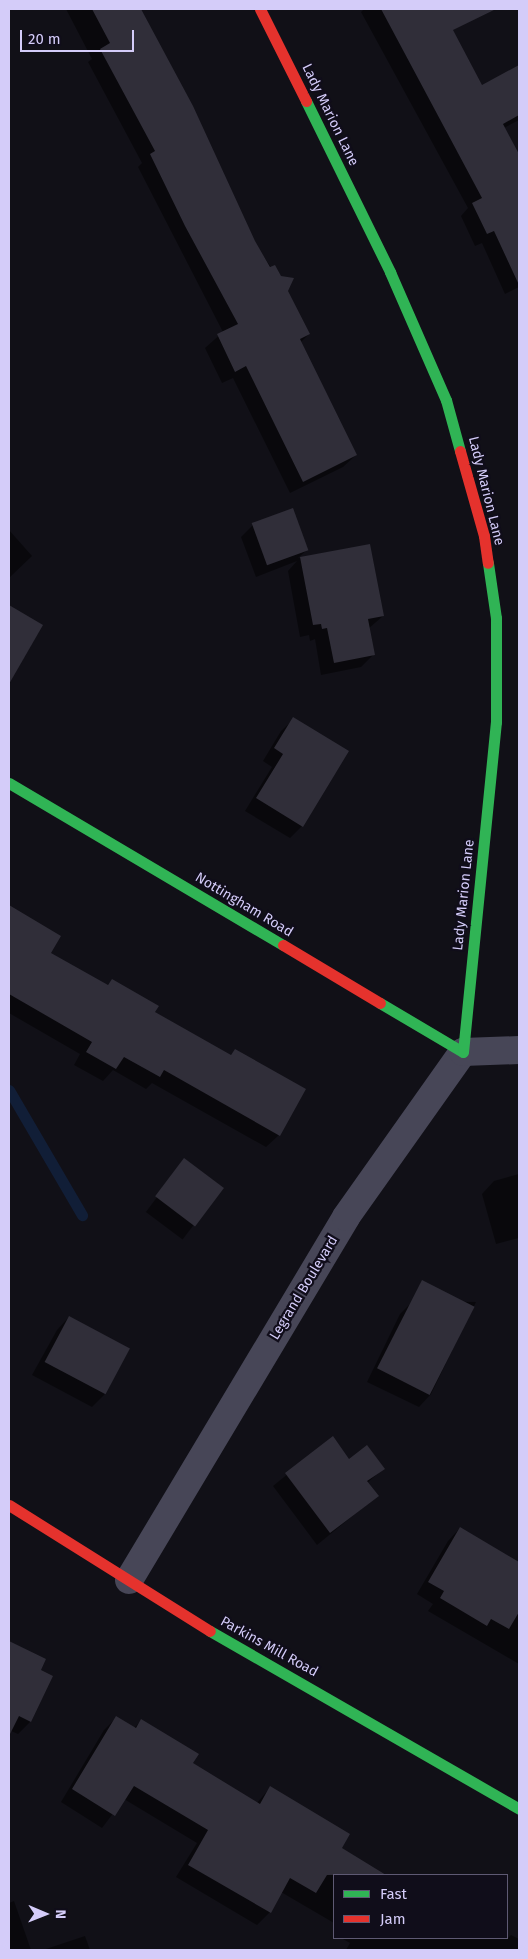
<!DOCTYPE html>
<html>
<head>
<meta charset="utf-8">
<style>
	body { margin:0 }
	#map { position:relative; width:528px; height:1959px; overflow:hidden; background:#111017; font-family:"Fira Sans",sans-serif }
	div>[style] { position:absolute }
	.shadow>* { inset:0; background:#0007; transform-origin:0 0 }
	.stream>* { height:11px; margin:-5.5px; padding:0 5.5px; transform-origin:5.5px; border-radius:5.5px; background:#111e37 }
	.building>* { inset:0; background:#302e39; transform-origin:0 0 }
	.street>* { height:28px; margin:-14px; padding:0 14px; transform-origin:14px; border-radius:14px; background:#474657 }
	.fast>* { height:11px; margin:-5.5px; padding:0 5.5px; transform-origin:5.5px; border-radius:5.5px; background:#30b455 }
	.jam>* { height:11px; margin:-5.5px; padding:0 5.5px; transform-origin:5.5px; border-radius:5.5px; background:#e5322d }
	span { translate:-50% -50%; white-space:nowrap; text-align:center; line-height:1.15; -webkit-text-stroke:4.5px #100d1a; paint-order:stroke }
	.street-label { font-size:14px; color:#d4ccf9 }
	.frame { position:absolute; inset:0; border:10px solid #d4ccf9; pointer-events:none }
	.legend { position:absolute; left:333px; top:1874px; width:175px; height:65px; box-sizing:border-box; background:#100d1a; border:1px solid #5e5973; margin:0; padding:6px 9px; list-style:none; font-size:15px; color:#d4ccf9 }
	.legend li { display:flex; align-items:center; gap:10px; height:25px }
	.legend b { width:25px; border:1px solid #5e5973 }
	.north { position:absolute; left:20px; top:1889px; width:50px; height:50px; -webkit-text-stroke:4px #100d1a; paint-order:stroke; rotate:91deg; font-size:14px; font-weight:700; line-height:20px; text-align:center; color:#d4ccf9 }
	.north::after { content:''; display:block; margin:auto; width:18px; height:22px; background:#d4ccf9; clip-path:polygon(50% 0,100% 100%,50% 72%,0 100%) }
	.scale { position:absolute; left:20px; top:30px; width:114px; height:22px; box-sizing:border-box; border:2px solid #d4ccf9; border-top:0; padding-left:6px; font-size:15px; line-height:18px; white-space:nowrap; color:#d4ccf9; -webkit-text-stroke:4px #100d1a; paint-order:stroke }
</style>
</head>
<body>
<div id="map">
	<div class="shadow">
		<i style="clip-path:polygon(66px 9px,138px 9px,254px 242px,287px 291px,309px 334px,301px 342px,356px 455px,343px 467px,290px 493px,233px 378px,222px 383px,205px 348px,223px 332px,138px 167px,142px 163px,88px 62px,92px 59px)"></i>
		<i style="clip-path:polygon(364px 9px,441px 9px,482px 87px,513px 70px,519px 82px,519px 120px,504px 128px,519px 169px,519px 287px,505px 294px,482px 243px,475px 246px,461px 216px,468px 208px,361px 12px)"></i>
		<i style="clip-path:polygon(253px 525px,307px 550px,298px 558px,369px 545px,383px 616px,368px 629px,373px 655px,361px 667px,321px 675px,315px 639px,310px 641px,309px 635px,300px 637px,288px 571px,297px 561px,256px 577px,241px 537px)"></i>
		<i style="clip-path:polygon(9px 530px,32px 556px,9px 578px)"></i>
		<i style="clip-path:polygon(9px 607px,41px 625px,9px 677px)"></i>
		<i style="clip-path:polygon(294px 719px,302px 826px,290px 838px,245px 811px,272px 767px,263px 761px,281px 731px)"></i>
		<i style="clip-path:polygon(9px 907px,59px 937px,49px 954px,106px 986px,112px 981px,154px 1012px,230px 1056px,235px 1050px,279px 1135px,266px 1147px,152px 1083px,146px 1089px,113px 1070px,103px 1081px,74px 1065px,80px 1054px,9px 1013px)"></i>
		<i style="left:185px;top:1160px;width:46px;height:65px;rotate:37deg"></i>
		<i style="clip-path:polygon(519px 1174px,519px 1238px,496px 1244px,482px 1194px,494px 1181px)"></i>
		<i style="clip-path:polygon(413px 1301px,476px 1302px,431px 1394px,419px 1407px,367px 1382px,400px 1314px)"></i>
		<i style="clip-path:polygon(69px 1317px,129px 1349px,104px 1395px,92px 1407px,32px 1375px,57px 1330px)"></i>
		<i style="clip-path:polygon(332px 1438px,349px 1460px,383px 1469px,367px 1483px,377px 1496px,317px 1545px,273px 1486px)"></i>
		<i style="clip-path:polygon(460px 1528px,519px 1563px,519px 1664px,428px 1611px,433px 1604px,417px 1594px,448px 1541px)"></i>
		<i style="clip-path:polygon(9px 1642px,44px 1660px,39px 1671px,51px 1677px,30px 1722px,18px 1734px,9px 1730px)"></i>
		<i style="clip-path:polygon(117px 1717px,134px 1728px,141px 1721px,192px 1763px,256px 1804px,270px 1788px,340px 1849px,384px 1875px,334px 1875px,334px 1923px,281px 1892px,270px 1912px,257px 1925px,176px 1877px,197px 1843px,124px 1799px,102px 1828px,61px 1802px,104px 1730px)"></i>
		<i style="clip-path:polygon(14px 1901px,31px 1950px,9px 1950px,9px 1903px)"></i>
		<i style="clip-path:polygon(511px 1935px,519px 1939px,519px 1950px,346px 1950px,350px 1943px,341px 1938px,508px 1938px)"></i>
		<i style="clip-path:polygon(85px 1936px,90px 1950px,43px 1950px)"></i>
	</div>
	<div class="stream">
		<i style="left:9px;top:1090px;width:145px;rotate:59.7deg"></i>
	</div>
	<div class="building">
		<i style="clip-path:polygon(92px 9px,141px 9px,193px 106px,255px 241px,270px 267px,275px 265px,281px 276px,294px 278px,288px 291px,310px 334px,300px 339px,357px 455px,303px 482px,246px 366px,235px 372px,217px 334px,238px 324px,185px 226px,150px 154px,155px 151px,100px 49px,110px 43px)"></i>
		<i style="clip-path:polygon(381px 9px,496px 9px,453px 30px,482px 85px,519px 65px,519px 115px,503px 124px,519px 154px,519px 285px,494px 231px,487px 234px,472px 203px,482px 198px)"></i>
		<i style="left:293px;top:508px;width:45px;height:44px;rotate:70deg"></i>
		<i style="clip-path:polygon(370px 544px,384px 616px,368px 619px,375px 655px,334px 663px,327px 628px,322px 629px,321px 624px,313px 625px,300px 557px)"></i>
		<i style="clip-path:polygon(9px 605px,43px 625px,9px 684px)"></i>
		<i style="clip-path:polygon(293px 717px,349px 751px,303px 827px,256px 798px,283px 754px,274px 748px)"></i>
		<i style="clip-path:polygon(9px 905px,61px 936px,51px 953px,108px 985px,112px 979px,159px 1006px,155px 1012px,231px 1055px,235px 1049px,306px 1089px,280px 1136px,164px 1070px,160px 1077px,124px 1057px,116px 1069px,86px 1052px,92px 1042px,9px 994px)"></i>
		<i style="left:184px;top:1158px;width:50px;height:48px;rotate:37deg"></i>
		<i style="left:422px;top:1280px;width:59px;height:99px;rotate:27deg"></i>
		<i style="left:69px;top:1316px;width:69px;height:52px;rotate:28deg"></i>
		<i style="clip-path:polygon(333px 1436px,349px 1459px,367px 1445px,385px 1469px,367px 1481px,379px 1496px,330px 1533px,285px 1473px)"></i>
		<i style="clip-path:polygon(460px 1527px,519px 1562px,519px 1612px,509px 1629px,491px 1619px,487px 1626px,440px 1598px,444px 1591px,428px 1582px)"></i>
		<i style="clip-path:polygon(9px 1641px,46px 1659px,41px 1670px,53px 1676px,31px 1722px,19px 1716px,9px 1736px)"></i>
		<i style="clip-path:polygon(116px 1716px,136px 1728px,141px 1719px,199px 1754px,193px 1763px,260px 1804px,270px 1786px,350px 1834px,342px 1848px,386px 1875px,327px 1875px,316px 1893px,290px 1878px,271px 1913px,188px 1865px,208px 1830px,134px 1786px,115px 1816px,72px 1789px)"></i>
	</div>
	<div class="street">
		<i style="left:129px;top:1580px;width:423px;rotate:-59.1deg"></i>
		<i style="left:346px;top:1217px;width:202px;rotate:-54.7deg"></i>
		<i style="left:463px;top:1052px;width:56px;rotate:-2deg"></i>
	</div>
	<div class="fast">
		<i style="left:306px;top:101px;width:191px;rotate:63.8deg"></i>
		<i style="left:390px;top:272px;width:140px;rotate:66.4deg"></i>
		<i style="left:446px;top:400px;width:53px;rotate:74.6deg"></i>
		<i style="left:9px;top:783px;width:318px;rotate:30.6deg"></i>
		<i style="left:380px;top:1003px;width:96px;rotate:30.6deg"></i>
		<i style="left:463px;top:1052px;width:332px;rotate:-84.3deg"></i>
		<i style="left:496px;top:722px;width:104px;rotate:-90deg"></i>
		<i style="left:496px;top:618px;width:56px;rotate:-98.3deg"></i>
		<i style="left:210px;top:1631px;width:357px;rotate:29.9deg"></i>
	</div>
	<div class="jam">
		<i style="left:260px;top:9px;width:103px;rotate:63.4deg"></i>
		<i style="left:460px;top:451px;width:88px;rotate:74.2deg"></i>
		<i style="left:484px;top:536px;width:27px;rotate:82deg"></i>
		<i style="left:283px;top:945px;width:113px;rotate:30.9deg"></i>
		<i style="left:9px;top:1505px;width:237px;rotate:32.1deg"></i>
	</div>
	<div class="street-label">
		<span style="left:330px;top:115px;rotate:64deg">Lady Marion Lane</span>
		<span style="left:486px;top:491px;rotate:76deg">Lady Marion Lane</span>
		<span style="left:464px;top:895px;rotate:-84deg">Lady Marion Lane</span>
		<span style="left:244px;top:905px;rotate:31deg">Nottingham Road</span>
		<span style="left:304px;top:1288px;rotate:-59deg">Legrand Boulevard</span>
		<span style="left:269px;top:1647px;rotate:29deg">Parkins Mill Road</span>
	</div>
	<div class="frame"></div>
	<ul class="legend">
	<li><b style="height:6px;background:#30b455"></b>Fast</li>
	<li><b style="height:6px;background:#e5322d"></b>Jam</li>
	</ul>
	<div class="north">N</div>
	<div class="scale">20 m</div>
</div>
</body>
</html>
